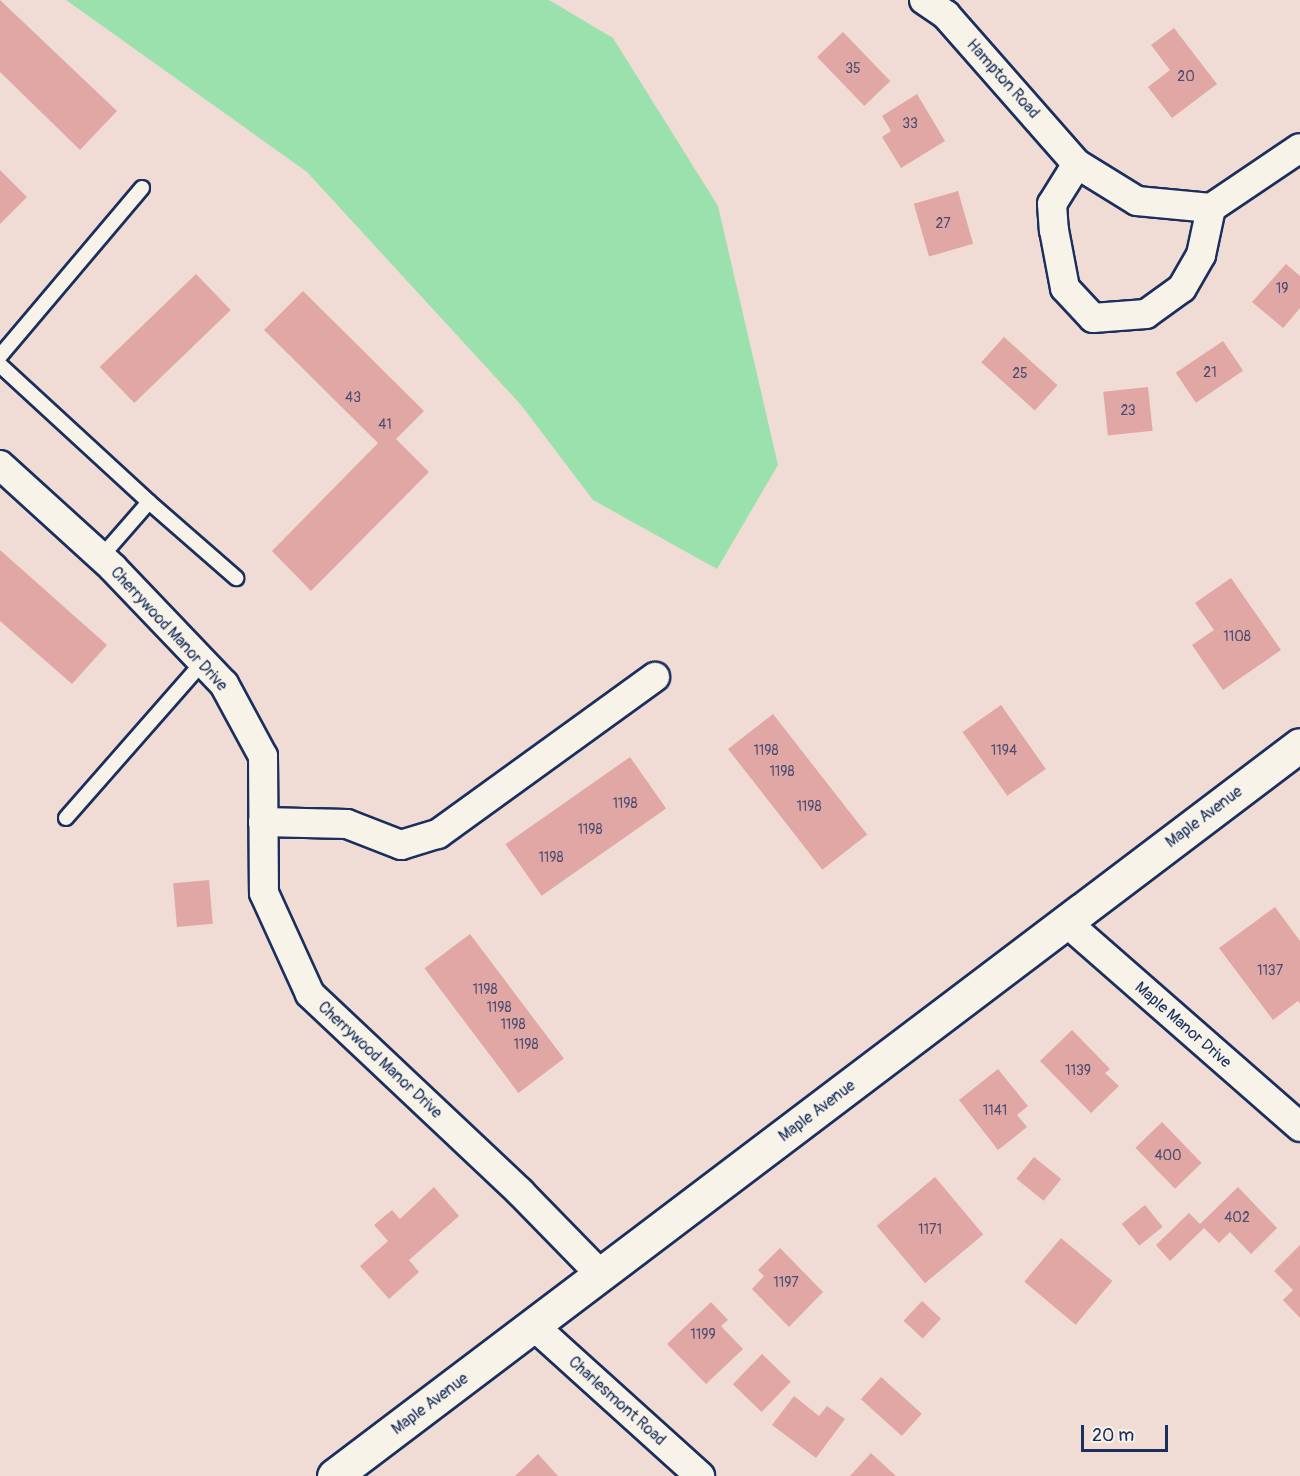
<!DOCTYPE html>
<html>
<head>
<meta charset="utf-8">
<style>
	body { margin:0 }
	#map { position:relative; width:1300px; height:1476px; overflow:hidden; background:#f0dcd4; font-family:Pangolin,sans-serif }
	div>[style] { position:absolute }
	.green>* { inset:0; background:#9be1ad }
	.building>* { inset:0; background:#e1a7a5; transform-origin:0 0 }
	.roads { filter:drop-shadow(2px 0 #1b2f5e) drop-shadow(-2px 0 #1b2f5e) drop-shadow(0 2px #1b2f5e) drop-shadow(0 -2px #1b2f5e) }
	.lane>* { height:14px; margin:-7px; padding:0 7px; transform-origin:7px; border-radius:7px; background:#f7f3e8 }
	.street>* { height:28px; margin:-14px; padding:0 14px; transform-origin:14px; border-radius:14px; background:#f7f3e8 }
	.secondary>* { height:33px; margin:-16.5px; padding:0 16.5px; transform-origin:16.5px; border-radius:16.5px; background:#f7f3e8 }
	span { translate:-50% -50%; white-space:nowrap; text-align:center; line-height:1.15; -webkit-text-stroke:4.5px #f7f3e8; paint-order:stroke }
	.number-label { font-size:14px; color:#4c4d70 }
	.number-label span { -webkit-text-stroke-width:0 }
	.street-label { font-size:16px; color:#1b2f5e }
	.scale { position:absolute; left:1081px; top:1425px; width:87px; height:27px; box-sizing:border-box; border:3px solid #1b2f5e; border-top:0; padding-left:8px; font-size:18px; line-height:21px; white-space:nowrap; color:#1b2f5e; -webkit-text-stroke:4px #f7f3e8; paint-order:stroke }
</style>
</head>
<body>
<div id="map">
	<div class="green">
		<i style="clip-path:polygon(66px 0,549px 0,613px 38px,718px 206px,778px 465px,717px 569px,593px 500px,521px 405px,307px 172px)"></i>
	</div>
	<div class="building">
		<i style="clip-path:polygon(0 0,117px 111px,80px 150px,0 72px)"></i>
		<i style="clip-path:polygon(1174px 28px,1217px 84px,1172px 118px,1148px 87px,1170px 70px,1151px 45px)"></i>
		<i style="left:843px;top:32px;width:68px;height:36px;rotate:46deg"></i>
		<i style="clip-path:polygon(917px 94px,945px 141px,901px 168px,882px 137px,891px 131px,882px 116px)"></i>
		<i style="clip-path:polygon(0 170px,27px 197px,0 224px)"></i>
		<i style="left:958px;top:191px;width:55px;height:46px;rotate:74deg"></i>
		<i style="clip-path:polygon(1286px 264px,1300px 276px,1300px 308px,1283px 328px,1252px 302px)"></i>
		<i style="left:196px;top:274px;width:50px;height:134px;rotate:46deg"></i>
		<i style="clip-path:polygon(303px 291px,424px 411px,396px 439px,429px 472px,311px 591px,272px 551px,378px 443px,264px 330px)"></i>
		<i style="left:1004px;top:337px;width:72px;height:34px;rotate:42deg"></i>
		<i style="left:1223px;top:341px;width:36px;height:57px;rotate:56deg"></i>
		<i style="left:1148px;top:387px;width:44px;height:45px;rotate:84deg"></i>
		<i style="clip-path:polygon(0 550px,107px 645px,72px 684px,0 621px)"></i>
		<i style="clip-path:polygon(1231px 578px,1281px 650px,1223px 690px,1192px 645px,1214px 630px,1195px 603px)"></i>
		<i style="left:1001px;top:705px;width:78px;height:47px;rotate:55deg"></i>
		<i style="left:773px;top:714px;width:153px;height:57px;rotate:52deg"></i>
		<i style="left:630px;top:757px;width:63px;height:152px;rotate:55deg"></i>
		<i style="left:209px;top:880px;width:44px;height:36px;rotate:85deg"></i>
		<i style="clip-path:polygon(1275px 907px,1300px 941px,1300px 1004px,1298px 1001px,1273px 1020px,1219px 948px)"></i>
		<i style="left:470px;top:934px;width:156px;height:57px;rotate:53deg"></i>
		<i style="clip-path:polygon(1072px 1030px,1110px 1069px,1105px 1073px,1119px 1086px,1091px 1113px,1040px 1061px)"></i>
		<i style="clip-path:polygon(998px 1069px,1028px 1106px,1017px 1115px,1027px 1127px,998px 1150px,959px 1100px)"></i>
		<i style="left:1162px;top:1122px;width:57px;height:37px;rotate:46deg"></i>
		<i style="left:1034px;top:1157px;width:35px;height:28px;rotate:39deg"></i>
		<i style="left:935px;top:1177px;width:75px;height:76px;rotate:50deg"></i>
		<i style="clip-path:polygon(434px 1187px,459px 1216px,409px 1260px,419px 1272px,389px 1299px,360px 1266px,388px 1241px,374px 1225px,392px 1210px,400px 1219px)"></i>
		<i style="clip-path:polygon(1238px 1187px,1277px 1228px,1251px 1254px,1230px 1232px,1219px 1243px,1204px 1228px,1170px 1261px,1156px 1245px,1189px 1213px,1200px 1224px)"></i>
		<i style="left:1145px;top:1205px;width:28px;height:30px;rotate:51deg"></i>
		<i style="left:1061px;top:1238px;width:67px;height:57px;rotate:40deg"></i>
		<i style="clip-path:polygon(1300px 1245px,1300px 1318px,1283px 1300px,1293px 1290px,1274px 1271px)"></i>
		<i style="clip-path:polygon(780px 1248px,823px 1292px,789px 1327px,752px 1289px,764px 1276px,758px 1270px)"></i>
		<i style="left:922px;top:1301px;width:26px;height:27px;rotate:43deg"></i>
		<i style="clip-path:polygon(711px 1302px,728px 1320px,721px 1326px,743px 1349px,706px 1384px,667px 1344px)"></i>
		<i style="left:762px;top:1354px;width:40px;height:42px;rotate:44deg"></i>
		<i style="left:881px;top:1377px;width:55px;height:30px;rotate:42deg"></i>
		<i style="clip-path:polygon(794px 1396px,819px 1416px,827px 1406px,845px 1419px,816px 1458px,772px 1425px)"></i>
		<i style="clip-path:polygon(871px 1453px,896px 1476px,850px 1476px)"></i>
		<i style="clip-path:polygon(538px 1454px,558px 1476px,515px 1476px)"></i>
	</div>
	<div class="roads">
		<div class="lane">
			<i style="left:0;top:356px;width:220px;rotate:-49.8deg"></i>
			<i style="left:0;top:365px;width:202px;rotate:42.6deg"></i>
			<i style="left:101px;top:557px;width:73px;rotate:-48.9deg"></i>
			<i style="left:149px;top:502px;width:116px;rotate:41.1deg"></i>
			<i style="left:66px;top:818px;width:206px;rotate:-48.7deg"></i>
		</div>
		<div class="street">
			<i style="left:924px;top:0;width:27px;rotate:34deg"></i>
			<i style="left:946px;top:15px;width:198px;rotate:48.7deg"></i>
			<i style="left:1077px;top:164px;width:70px;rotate:31.7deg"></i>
			<i style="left:1137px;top:201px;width:74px;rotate:5.4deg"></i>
			<i style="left:1211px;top:208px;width:107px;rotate:-34deg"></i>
			<i style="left:1077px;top:164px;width:47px;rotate:122deg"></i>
			<i style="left:1052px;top:204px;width:26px;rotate:86deg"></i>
			<i style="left:1054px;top:230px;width:59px;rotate:79.3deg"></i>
			<i style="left:1065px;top:288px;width:41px;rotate:47deg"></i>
			<i style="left:1093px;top:318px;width:53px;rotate:-4.3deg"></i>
			<i style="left:1146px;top:314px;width:44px;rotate:-35.8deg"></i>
			<i style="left:1182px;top:288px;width:38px;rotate:-60deg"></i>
			<i style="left:1201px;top:255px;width:48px;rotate:-78deg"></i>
			<i style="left:0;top:465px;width:153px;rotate:42.3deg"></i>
			<i style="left:113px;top:568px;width:161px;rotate:46.3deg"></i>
			<i style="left:224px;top:684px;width:82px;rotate:61.6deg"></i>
			<i style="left:263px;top:756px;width:137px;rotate:89.6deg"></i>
			<i style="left:264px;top:893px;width:111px;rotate:65.5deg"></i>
			<i style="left:310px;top:994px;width:289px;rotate:43.3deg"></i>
			<i style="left:520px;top:1192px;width:116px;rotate:45.7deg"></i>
			<i style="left:263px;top:822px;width:84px;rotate:1.4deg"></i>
			<i style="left:347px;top:824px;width:58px;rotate:21.3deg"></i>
			<i style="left:401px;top:845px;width:39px;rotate:-17deg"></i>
			<i style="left:438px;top:834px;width:268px;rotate:-35.9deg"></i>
			<i style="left:1066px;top:922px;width:311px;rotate:41.2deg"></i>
			<i style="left:534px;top:1326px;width:224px;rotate:42.1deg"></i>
		</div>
		<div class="secondary">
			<i style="left:334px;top:1476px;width:1211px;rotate:-37.12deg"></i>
		</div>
	</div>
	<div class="number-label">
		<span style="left:853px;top:69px">35</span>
		<span style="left:1186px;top:77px">20</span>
		<span style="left:910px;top:124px">33</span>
		<span style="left:943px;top:224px">27</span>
		<span style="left:1282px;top:289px">19</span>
		<span style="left:1210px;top:373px">21</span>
		<span style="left:1020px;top:374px">25</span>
		<span style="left:353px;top:398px">43</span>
		<span style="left:1128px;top:411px">23</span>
		<span style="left:385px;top:425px">41</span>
		<span style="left:1237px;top:637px">1108</span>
		<span style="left:766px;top:751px">1198</span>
		<span style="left:1004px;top:751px">1194</span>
		<span style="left:782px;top:772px">1198</span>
		<span style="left:625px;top:804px">1198</span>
		<span style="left:809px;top:807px">1198</span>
		<span style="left:590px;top:830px">1198</span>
		<span style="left:551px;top:858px">1198</span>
		<span style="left:1270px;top:971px">1137</span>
		<span style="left:485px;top:990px">1198</span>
		<span style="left:499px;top:1008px">1198</span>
		<span style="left:513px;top:1025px">1198</span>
		<span style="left:526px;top:1045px">1198</span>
		<span style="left:1078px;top:1071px">1139</span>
		<span style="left:995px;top:1111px">1141</span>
		<span style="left:1168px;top:1156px">400</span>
		<span style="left:1237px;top:1218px">402</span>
		<span style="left:930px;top:1230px">1171</span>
		<span style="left:786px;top:1283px">1197</span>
		<span style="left:703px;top:1335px">1199</span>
	</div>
	<div class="street-label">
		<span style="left:1003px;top:79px;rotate:48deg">Hampton Road</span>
		<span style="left:169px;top:629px;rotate:47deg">Cherrywood Manor Drive</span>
		<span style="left:1204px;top:817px;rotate:-37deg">Maple Avenue</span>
		<span style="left:1183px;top:1025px;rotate:41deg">Maple Manor Drive</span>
		<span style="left:380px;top:1060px;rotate:43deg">Cherrywood Manor Drive</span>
		<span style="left:817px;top:1111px;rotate:-37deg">Maple Avenue</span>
		<span style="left:617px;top:1401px;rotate:42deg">Charlesmont Road</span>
		<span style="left:430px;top:1404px;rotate:-37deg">Maple Avenue</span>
	</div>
	<div class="scale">20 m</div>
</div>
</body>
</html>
